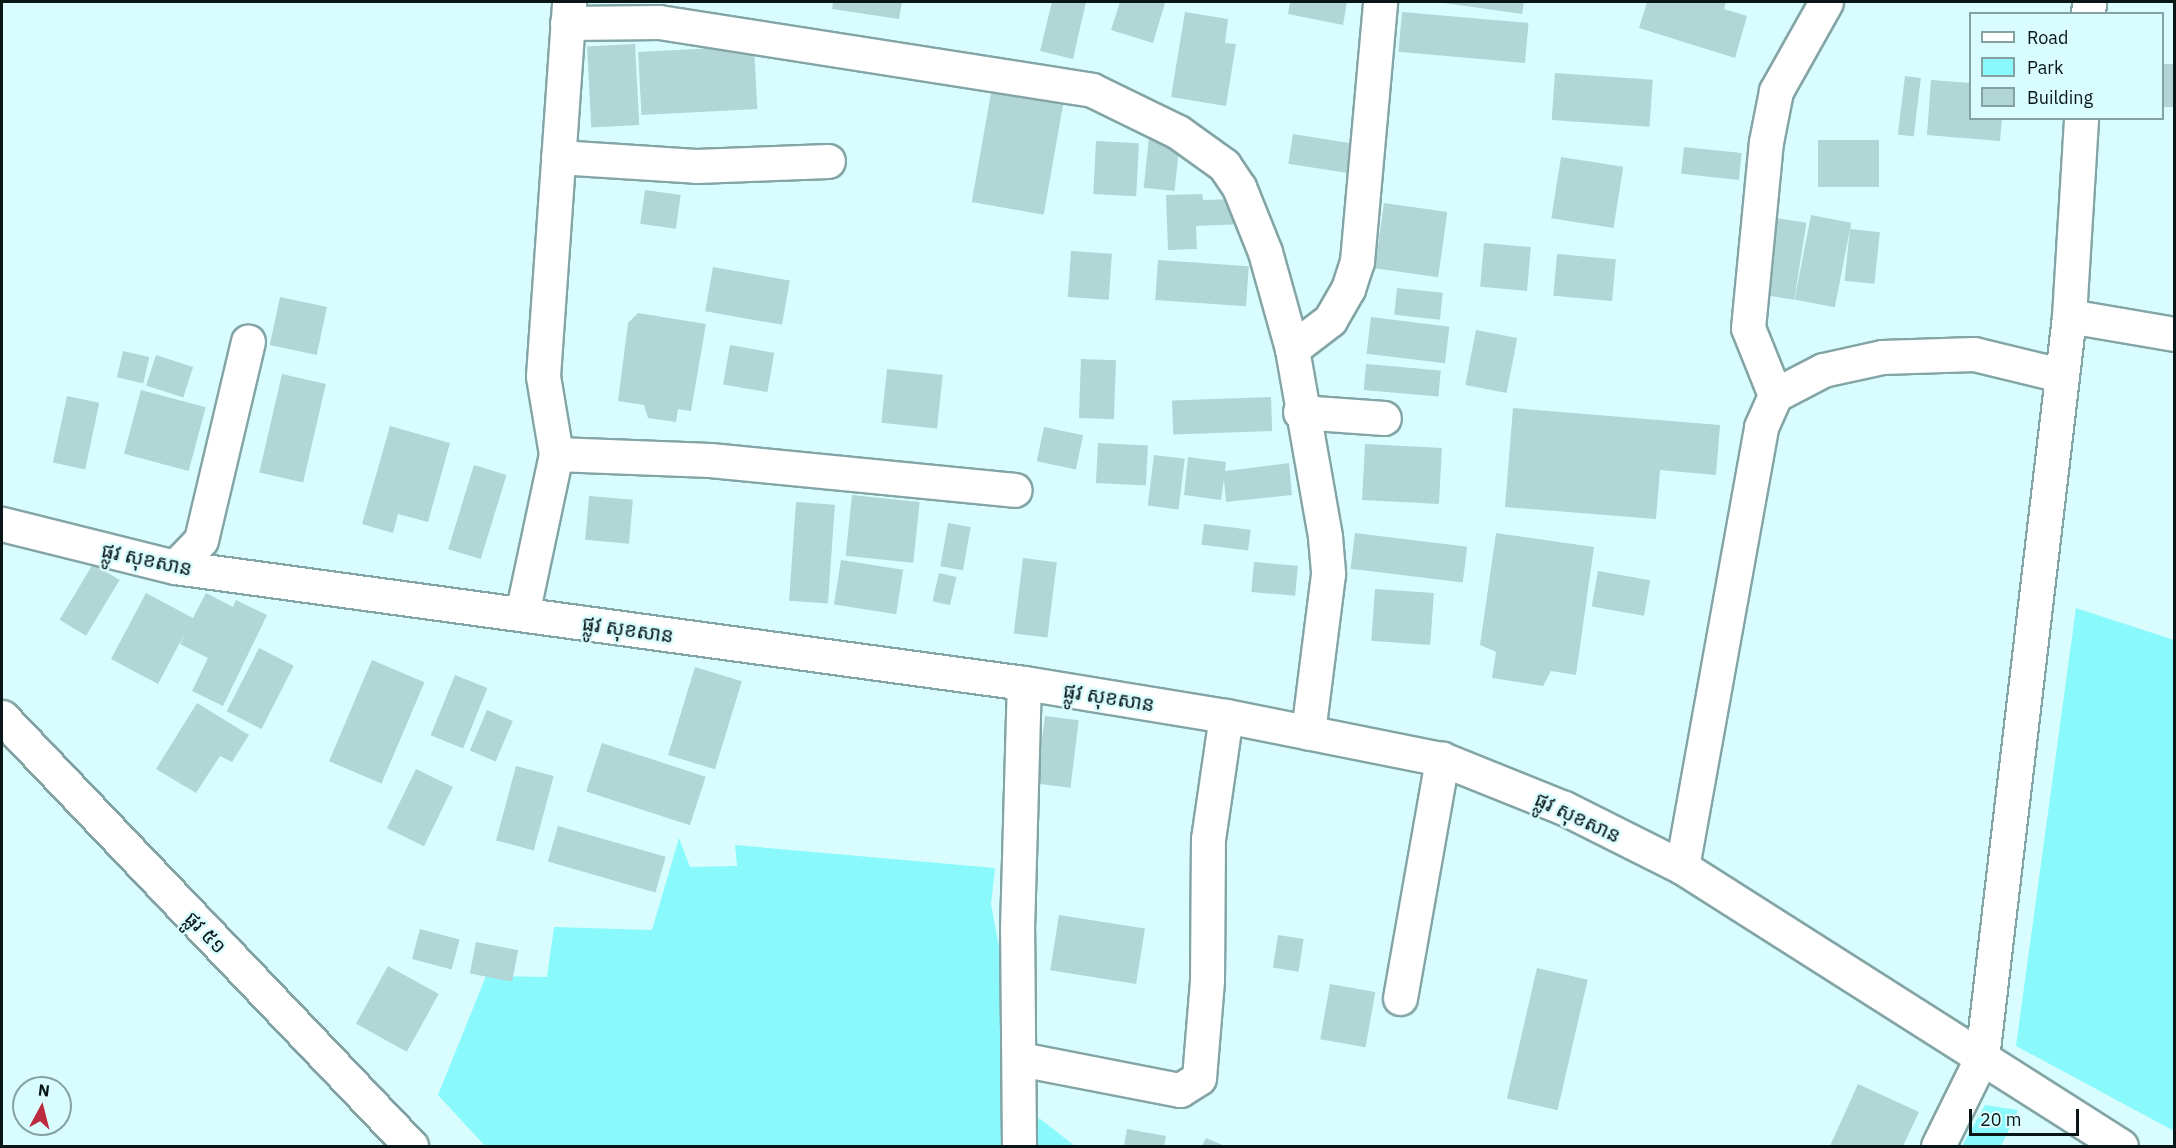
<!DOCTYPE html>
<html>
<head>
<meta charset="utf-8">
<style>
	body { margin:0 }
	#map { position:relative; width:2176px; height:1148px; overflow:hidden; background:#d9fdfe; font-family:"IBM Plex Sans","Noto Sans Khmer",sans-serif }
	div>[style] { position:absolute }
	.green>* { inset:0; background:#8af9fc }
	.building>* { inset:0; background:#b2d5d6; transform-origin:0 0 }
	.roads { filter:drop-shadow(2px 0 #84a5a6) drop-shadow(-2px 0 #84a5a6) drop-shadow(0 2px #84a5a6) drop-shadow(0 -2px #84a5a6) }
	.minor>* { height:33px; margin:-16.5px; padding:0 16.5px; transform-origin:16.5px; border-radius:16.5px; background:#fff }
	.major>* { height:33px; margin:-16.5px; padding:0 16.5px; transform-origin:16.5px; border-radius:16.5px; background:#fff }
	span { translate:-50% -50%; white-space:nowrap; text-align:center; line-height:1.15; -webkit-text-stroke:5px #d9fdfe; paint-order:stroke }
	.street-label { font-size:20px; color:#091617 }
	.frame { position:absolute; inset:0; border:3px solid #091617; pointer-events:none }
	.legend { position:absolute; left:1969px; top:12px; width:195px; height:108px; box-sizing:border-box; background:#d9fdfe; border:2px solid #86a1a2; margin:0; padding:8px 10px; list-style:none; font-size:18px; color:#091617 }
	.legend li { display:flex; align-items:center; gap:12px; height:30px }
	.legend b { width:30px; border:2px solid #86a1a2 }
	.north { position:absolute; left:12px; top:1076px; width:60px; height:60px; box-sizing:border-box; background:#d9fdfe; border:2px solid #86a1a2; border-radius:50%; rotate:7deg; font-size:16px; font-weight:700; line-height:24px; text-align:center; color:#091617 }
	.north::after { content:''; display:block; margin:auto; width:21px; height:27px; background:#bc2b40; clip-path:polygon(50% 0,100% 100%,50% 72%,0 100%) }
	.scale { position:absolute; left:1969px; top:1109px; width:110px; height:27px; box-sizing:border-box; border:3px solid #091617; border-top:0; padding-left:8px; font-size:18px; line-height:21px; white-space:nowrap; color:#091617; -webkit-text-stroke:4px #d9fdfe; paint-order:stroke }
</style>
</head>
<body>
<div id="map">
	<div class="green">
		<i style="clip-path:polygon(2076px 608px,2174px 640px,2174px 1131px,2016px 1046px)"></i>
		<i style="clip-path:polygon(679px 838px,690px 867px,737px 866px,735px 845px,995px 868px,991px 904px,1020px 1059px,1011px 1146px,485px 1146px,438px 1095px,486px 976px,547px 977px,554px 927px,652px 930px)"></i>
		<i style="clip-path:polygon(1985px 1105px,2018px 1110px,2001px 1146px,1962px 1146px)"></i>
		<i style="clip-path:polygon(1039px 1118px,1075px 1146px,1033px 1146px)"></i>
	</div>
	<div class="building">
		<i style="clip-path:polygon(833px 2px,902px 2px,899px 19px,832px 9px)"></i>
		<i style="clip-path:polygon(1052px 2px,1086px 2px,1073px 59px,1040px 51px)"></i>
		<i style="clip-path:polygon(1120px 2px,1165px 3px,1153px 43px,1111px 30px)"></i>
		<i style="clip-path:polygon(1290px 2px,1347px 2px,1343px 25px,1288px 14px)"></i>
		<i style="clip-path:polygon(1437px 2px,1524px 2px,1522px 14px)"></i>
		<i style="clip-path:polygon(1647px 2px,1726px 2px,1724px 9px,1747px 16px,1735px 58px,1639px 28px)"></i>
		<i style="clip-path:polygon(1185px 12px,1228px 19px,1225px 43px,1236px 44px,1226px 106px,1171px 97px)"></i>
		<i style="left:1402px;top:12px;width:127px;height:40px;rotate:5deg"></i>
		<i style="left:635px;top:44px;width:81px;height:48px;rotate:87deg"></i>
		<i style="left:754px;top:46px;width:63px;height:116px;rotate:87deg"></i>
		<i style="left:2162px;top:64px;width:12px;height:43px"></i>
		<i style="left:1555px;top:73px;width:98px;height:47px;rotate:4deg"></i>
		<i style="left:994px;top:76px;width:73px;height:128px;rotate:10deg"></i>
		<i style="left:1905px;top:76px;width:16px;height:59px;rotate:7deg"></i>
		<i style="clip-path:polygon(1931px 80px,1970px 83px,1970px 118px,2002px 118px,2000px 141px,1927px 135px)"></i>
		<i style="left:1293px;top:134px;width:68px;height:30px;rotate:9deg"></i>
		<i style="left:1149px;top:137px;width:31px;height:51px;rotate:6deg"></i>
		<i style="left:1818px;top:140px;width:61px;height:47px"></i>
		<i style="left:1096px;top:141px;width:43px;height:53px;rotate:3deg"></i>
		<i style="left:1684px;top:147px;width:58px;height:27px;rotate:6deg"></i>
		<i style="left:1561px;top:157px;width:63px;height:62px;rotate:9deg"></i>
		<i style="left:645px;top:190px;width:36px;height:34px;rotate:8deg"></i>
		<i style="clip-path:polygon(1202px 194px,1203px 200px,1244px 199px,1245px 224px,1196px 226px,1197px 249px,1168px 250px,1166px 195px)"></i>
		<i style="left:1384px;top:203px;width:64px;height:66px;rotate:8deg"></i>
		<i style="left:1811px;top:215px;width:41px;height:86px;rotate:11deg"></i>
		<i style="left:1764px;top:216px;width:43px;height:78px;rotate:9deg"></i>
		<i style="left:1850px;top:229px;width:30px;height:52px;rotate:6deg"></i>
		<i style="left:1484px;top:243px;width:47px;height:44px;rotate:5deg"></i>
		<i style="left:1071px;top:251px;width:41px;height:46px;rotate:4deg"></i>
		<i style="left:1557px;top:254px;width:59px;height:42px;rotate:5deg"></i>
		<i style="left:1158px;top:260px;width:91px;height:40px;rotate:4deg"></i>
		<i style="left:713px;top:267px;width:78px;height:45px;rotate:10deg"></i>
		<i style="left:1397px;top:288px;width:46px;height:27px;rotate:6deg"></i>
		<i style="left:280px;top:297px;width:48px;height:49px;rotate:12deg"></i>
		<i style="clip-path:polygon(638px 313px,706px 324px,691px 411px,678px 409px,676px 422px,648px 418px,644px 405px,618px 401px,628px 323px)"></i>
		<i style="left:1371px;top:317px;width:79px;height:37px;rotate:7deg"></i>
		<i style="left:1476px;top:330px;width:42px;height:56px;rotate:11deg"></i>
		<i style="left:730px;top:345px;width:45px;height:40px;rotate:10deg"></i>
		<i style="left:123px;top:351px;width:27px;height:27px;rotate:13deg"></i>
		<i style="left:156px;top:355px;width:39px;height:32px;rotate:18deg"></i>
		<i style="left:1081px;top:359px;width:35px;height:59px;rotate:2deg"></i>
		<i style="left:1366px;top:364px;width:75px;height:26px;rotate:5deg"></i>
		<i style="left:887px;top:369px;width:56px;height:54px;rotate:6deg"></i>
		<i style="left:282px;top:374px;width:45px;height:101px;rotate:13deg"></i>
		<i style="left:141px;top:390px;width:67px;height:66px;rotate:15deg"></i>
		<i style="left:67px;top:396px;width:33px;height:68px;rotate:12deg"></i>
		<i style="left:1271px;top:397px;width:34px;height:99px;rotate:88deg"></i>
		<i style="clip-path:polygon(1513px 408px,1720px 425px,1716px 475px,1660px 470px,1656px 519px,1505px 507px)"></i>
		<i style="clip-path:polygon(390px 426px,450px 443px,428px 522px,398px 514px,393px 533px,362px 524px)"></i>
		<i style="left:1044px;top:427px;width:40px;height:35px;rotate:12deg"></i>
		<i style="left:1098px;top:443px;width:50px;height:40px;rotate:3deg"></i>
		<i style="left:1365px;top:444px;width:77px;height:56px;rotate:3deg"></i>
		<i style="left:1154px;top:455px;width:31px;height:51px;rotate:7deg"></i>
		<i style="clip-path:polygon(1188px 457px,1226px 462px,1225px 471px,1289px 463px,1292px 495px,1226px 502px,1224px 479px,1221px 500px,1184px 495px)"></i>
		<i style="left:474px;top:465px;width:34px;height:88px;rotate:17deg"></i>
		<i style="left:852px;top:495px;width:68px;height:61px;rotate:6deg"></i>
		<i style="left:589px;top:496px;width:44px;height:44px;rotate:5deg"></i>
		<i style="left:796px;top:502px;width:39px;height:99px;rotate:4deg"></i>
		<i style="left:948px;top:523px;width:23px;height:44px;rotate:10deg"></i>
		<i style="left:1204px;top:524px;width:47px;height:21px;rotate:7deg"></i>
		<i style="left:1355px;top:533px;width:113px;height:36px;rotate:7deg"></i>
		<i style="clip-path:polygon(1496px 533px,1594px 547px,1576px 675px,1551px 671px,1543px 686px,1492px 678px,1496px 652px,1480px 645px)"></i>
		<i style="left:1023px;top:558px;width:34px;height:76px;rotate:7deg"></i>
		<i style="left:841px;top:560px;width:63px;height:45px;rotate:9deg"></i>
		<i style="left:1254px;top:562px;width:44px;height:30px;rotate:5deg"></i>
		<i style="left:93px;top:564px;width:31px;height:65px;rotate:31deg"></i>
		<i style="left:1598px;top:571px;width:53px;height:36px;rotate:10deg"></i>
		<i style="left:939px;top:573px;width:18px;height:29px;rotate:13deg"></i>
		<i style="left:1375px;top:589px;width:59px;height:52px;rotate:4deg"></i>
		<i style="clip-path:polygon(146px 593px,193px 618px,206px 593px,233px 607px,236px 600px,267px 615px,223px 706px,192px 691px,208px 658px,180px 644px,186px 631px,158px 684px,111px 659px)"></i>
		<i style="left:259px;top:648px;width:39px;height:71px;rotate:27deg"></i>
		<i style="left:372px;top:660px;width:57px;height:110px;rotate:23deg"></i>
		<i style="left:695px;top:667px;width:49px;height:92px;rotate:17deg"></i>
		<i style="left:455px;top:675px;width:35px;height:65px;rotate:22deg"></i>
		<i style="clip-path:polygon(197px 703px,249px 735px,232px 762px,220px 756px,196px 793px,156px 769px)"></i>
		<i style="left:487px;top:710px;width:28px;height:44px;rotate:23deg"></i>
		<i style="left:1045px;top:716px;width:34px;height:68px;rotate:7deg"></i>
		<i style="left:602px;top:743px;width:109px;height:51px;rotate:18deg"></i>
		<i style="left:516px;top:766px;width:39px;height:77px;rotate:15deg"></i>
		<i style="left:416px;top:769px;width:41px;height:66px;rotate:26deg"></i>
		<i style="left:558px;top:826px;width:112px;height:37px;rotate:16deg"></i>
		<i style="left:1059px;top:915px;width:87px;height:56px;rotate:9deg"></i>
		<i style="left:420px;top:929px;width:41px;height:31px;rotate:15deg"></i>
		<i style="left:1278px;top:935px;width:26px;height:33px;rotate:9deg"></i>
		<i style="left:476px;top:942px;width:43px;height:32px;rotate:11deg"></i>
		<i style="left:388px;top:966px;width:58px;height:66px;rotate:29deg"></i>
		<i style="left:1537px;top:968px;width:52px;height:134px;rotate:13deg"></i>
		<i style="left:1330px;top:984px;width:46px;height:56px;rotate:10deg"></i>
		<i style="clip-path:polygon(1858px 1084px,1919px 1112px,1903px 1146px,1830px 1146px)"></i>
		<i style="clip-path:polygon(1127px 1129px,1166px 1136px,1164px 1146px,1124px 1146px)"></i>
		<i style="clip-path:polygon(1206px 1138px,1225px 1146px,1202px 1146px)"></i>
	</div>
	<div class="roads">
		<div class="minor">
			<i style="left:2088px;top:14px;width:12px;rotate:-85deg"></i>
			<i style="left:567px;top:23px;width:92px;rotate:-0.6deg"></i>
			<i style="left:659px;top:22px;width:438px;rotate:8.9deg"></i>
			<i style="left:1092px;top:90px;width:96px;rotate:26deg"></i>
			<i style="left:1178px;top:132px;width:57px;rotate:35.7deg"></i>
			<i style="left:1224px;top:165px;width:27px;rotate:56deg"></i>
			<i style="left:1239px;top:187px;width:70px;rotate:68.2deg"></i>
			<i style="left:1265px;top:252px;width:101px;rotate:74.4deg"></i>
			<i style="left:1292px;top:349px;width:191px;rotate:80deg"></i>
			<i style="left:1325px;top:537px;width:37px;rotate:85deg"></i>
			<i style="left:1328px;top:574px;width:160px;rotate:97.2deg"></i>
			<i style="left:558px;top:157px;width:138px;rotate:3.7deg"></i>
			<i style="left:696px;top:166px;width:132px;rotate:-2.2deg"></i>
			<i style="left:2069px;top:316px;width:107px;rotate:9.7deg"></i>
			<i style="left:1292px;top:349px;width:48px;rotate:-37.3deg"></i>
			<i style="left:1330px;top:320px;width:36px;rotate:-60deg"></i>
			<i style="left:1348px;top:289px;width:29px;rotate:-72deg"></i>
			<i style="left:1357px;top:261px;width:260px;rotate:-84.9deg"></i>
			<i style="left:1775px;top:395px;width:72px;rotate:-111.9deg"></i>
			<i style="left:1748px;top:328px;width:187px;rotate:-84.5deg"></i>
			<i style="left:1766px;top:142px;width:52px;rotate:-78.9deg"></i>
			<i style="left:1776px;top:91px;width:102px;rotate:-60.7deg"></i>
			<i style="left:1300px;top:412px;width:84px;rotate:4.1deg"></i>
			<i style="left:556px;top:454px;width:154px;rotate:2.2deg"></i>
			<i style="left:710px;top:460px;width:306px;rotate:5.6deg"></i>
			<i style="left:2px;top:524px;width:178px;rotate:14deg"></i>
			<i style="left:175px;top:567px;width:857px;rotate:7.78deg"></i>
			<i style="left:1024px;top:683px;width:205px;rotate:9.3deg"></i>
			<i style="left:1226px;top:716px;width:220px;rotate:11.3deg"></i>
			<i style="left:1442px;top:759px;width:131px;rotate:21.9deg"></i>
			<i style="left:1564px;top:808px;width:132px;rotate:26.6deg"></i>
			<i style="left:1682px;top:867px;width:520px;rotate:32.44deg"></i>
			<i style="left:175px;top:567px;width:37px;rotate:-46deg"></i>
			<i style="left:201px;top:540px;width:204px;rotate:-76.7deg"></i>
			<i style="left:522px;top:614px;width:164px;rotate:-78deg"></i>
			<i style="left:556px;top:454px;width:79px;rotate:-99.5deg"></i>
			<i style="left:543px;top:376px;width:375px;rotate:-86deg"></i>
			<i style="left:1682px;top:867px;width:447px;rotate:-79.8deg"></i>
			<i style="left:1761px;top:427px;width:35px;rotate:-66deg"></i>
			<i style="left:1775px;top:395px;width:54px;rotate:-27.5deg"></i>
			<i style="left:1823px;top:370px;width:60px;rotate:-12.4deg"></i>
			<i style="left:1882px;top:357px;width:92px;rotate:-1.9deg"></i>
			<i style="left:1974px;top:354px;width:89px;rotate:13.6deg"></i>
			<i style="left:1400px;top:998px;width:243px;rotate:-80deg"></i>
			<i style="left:1020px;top:1059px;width:163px;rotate:11deg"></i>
			<i style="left:1180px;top:1090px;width:22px;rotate:-32deg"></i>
			<i style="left:1199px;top:1078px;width:98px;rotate:-85.3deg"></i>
			<i style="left:1207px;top:980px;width:141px;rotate:-89.6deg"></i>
			<i style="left:1208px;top:839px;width:124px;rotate:-81.7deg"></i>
			<i style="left:1019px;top:1146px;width:216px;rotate:-90.5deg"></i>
			<i style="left:1017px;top:930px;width:247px;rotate:-88.4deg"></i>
			<i style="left:1938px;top:1146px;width:99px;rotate:-63.7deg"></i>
			<i style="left:1982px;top:1057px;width:746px;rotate:-83.3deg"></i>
			<i style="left:2069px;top:316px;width:198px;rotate:-86.5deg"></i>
		</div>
		<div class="major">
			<i style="left:2px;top:717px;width:593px;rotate:46.37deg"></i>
		</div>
	</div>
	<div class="street-label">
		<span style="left:147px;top:559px;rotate:12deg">ផ្លូវ សុខសាន</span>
		<span style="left:628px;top:629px;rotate:8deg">ផ្លូវ សុខសាន</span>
		<span style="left:1109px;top:697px;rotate:9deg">ផ្លូវ សុខសាន</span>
		<span style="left:1578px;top:817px;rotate:25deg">ផ្លូវ សុខសាន</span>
		<span style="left:206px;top:932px;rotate:46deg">ផ្លូវ ៥១</span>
	</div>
	<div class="frame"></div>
	<ul class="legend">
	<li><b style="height:8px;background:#fff"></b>Road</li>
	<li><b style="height:16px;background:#8af9fc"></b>Park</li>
	<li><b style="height:16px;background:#b2d5d6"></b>Building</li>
	</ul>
	<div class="north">N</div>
	<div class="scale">20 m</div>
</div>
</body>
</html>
